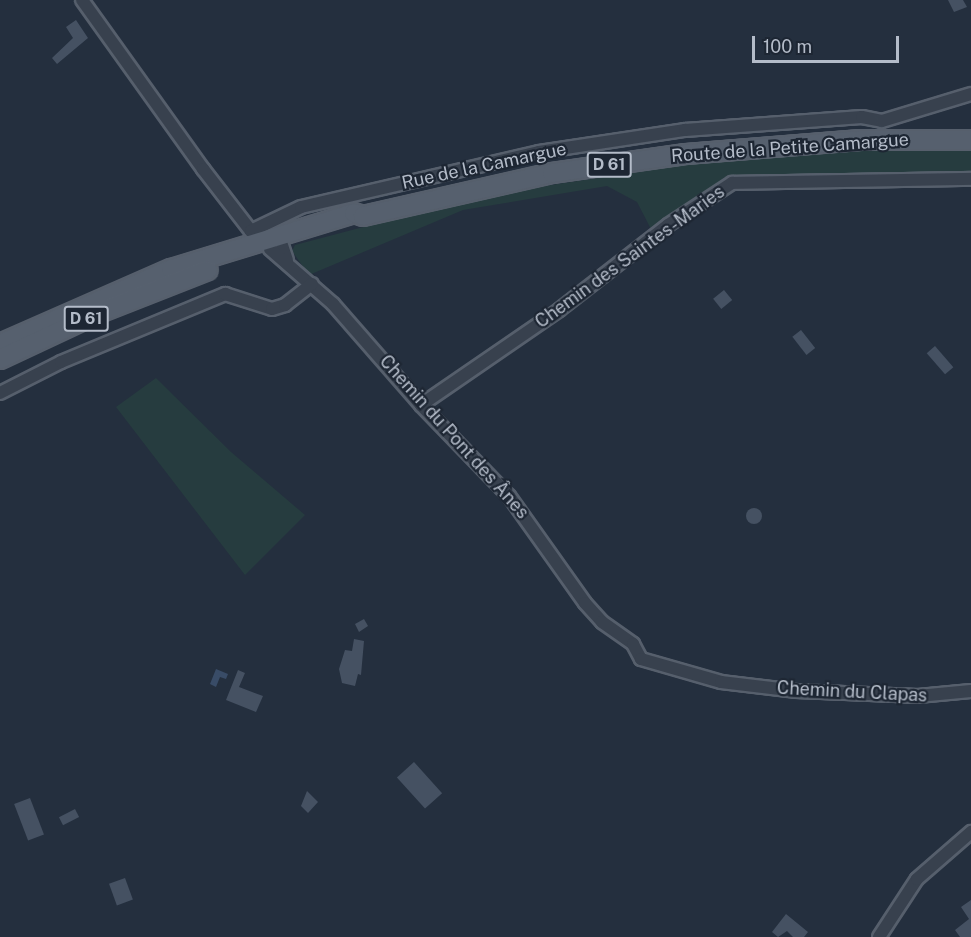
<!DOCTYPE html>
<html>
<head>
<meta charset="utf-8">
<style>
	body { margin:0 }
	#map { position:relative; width:971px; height:937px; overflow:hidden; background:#242f3e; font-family:"Public Sans",sans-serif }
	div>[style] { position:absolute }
	.green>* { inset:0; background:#263c3f }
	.water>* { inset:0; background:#394c67 }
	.building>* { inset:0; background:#455162; transform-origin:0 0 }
	.round { border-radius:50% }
	.roads { filter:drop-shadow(2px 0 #565f6c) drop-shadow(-2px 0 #565f6c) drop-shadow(0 2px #565f6c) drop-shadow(0 -2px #565f6c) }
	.minor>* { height:12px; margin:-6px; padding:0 6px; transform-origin:6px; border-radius:6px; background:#38414e }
	.primary>* { height:18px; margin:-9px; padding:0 9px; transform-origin:9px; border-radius:9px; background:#56606e }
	span { translate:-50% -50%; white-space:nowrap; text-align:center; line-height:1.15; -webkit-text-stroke:4.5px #1d2633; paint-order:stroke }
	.shield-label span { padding:2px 4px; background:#1d2633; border:2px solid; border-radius:4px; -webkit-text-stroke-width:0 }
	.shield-label { font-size:16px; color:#b4bcc9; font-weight:700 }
	.street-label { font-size:18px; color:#b4bcc9 }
	.scale { position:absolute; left:752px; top:36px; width:147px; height:27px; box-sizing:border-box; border:3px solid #b4bcc9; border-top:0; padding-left:8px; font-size:18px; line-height:21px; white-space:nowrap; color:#b4bcc9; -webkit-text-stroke:4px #1d2633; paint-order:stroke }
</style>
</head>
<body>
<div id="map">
	<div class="green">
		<i style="clip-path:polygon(848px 147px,971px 151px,971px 175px,743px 177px,653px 233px,637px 202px,607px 186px,463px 210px,309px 275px,292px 251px,295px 245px,485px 195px,723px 159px)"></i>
		<i style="clip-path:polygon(156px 378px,231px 452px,305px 515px,245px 575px,116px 407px)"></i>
	</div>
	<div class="water">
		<i style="clip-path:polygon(216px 669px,228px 674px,226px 679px,220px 677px,216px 687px,210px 684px)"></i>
	</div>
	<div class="building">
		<i style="clip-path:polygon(948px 0,963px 0,967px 7px,954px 12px)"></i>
		<i style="clip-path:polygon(76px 20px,88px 38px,57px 64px,52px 58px,73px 38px,66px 27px)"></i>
		<i style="left:724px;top:290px;width:13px;height:14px;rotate:51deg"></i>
		<i style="left:801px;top:330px;width:23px;height:11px;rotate:52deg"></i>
		<i style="left:935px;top:346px;width:28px;height:11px;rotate:49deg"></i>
		<i class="round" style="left:746px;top:508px;width:16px;height:16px"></i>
		<i style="clip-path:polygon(364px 619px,368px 626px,359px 632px,355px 624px)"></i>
		<i style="clip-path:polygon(354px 639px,364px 641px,361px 675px,358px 674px,355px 686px,342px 683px,339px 669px,345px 650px,352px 651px)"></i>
		<i style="clip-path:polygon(238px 670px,245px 673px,239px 687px,263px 696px,256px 712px,226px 700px)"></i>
		<i style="left:414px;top:762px;width:42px;height:23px;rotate:48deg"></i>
		<i style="clip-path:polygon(307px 791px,318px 802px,308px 813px,301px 806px)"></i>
		<i style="left:30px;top:798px;width:39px;height:17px;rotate:69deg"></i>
		<i style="left:75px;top:809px;width:9px;height:18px;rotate:63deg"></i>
		<i style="left:125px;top:878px;width:23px;height:17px;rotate:70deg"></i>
		<i style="clip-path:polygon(971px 900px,971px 937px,960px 937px,955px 930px,969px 919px,961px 907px)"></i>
		<i style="clip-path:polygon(786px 914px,808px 932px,804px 937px,793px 937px,787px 931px,778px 937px,772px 932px)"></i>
	</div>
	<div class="roads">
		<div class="minor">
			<i style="left:82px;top:0;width:208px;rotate:54.4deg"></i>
			<i style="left:203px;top:169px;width:78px;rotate:52.3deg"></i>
			<i style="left:251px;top:231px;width:7px;rotate:16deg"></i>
			<i style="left:251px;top:231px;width:55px;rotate:-25.6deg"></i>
			<i style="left:301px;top:207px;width:244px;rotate:-13deg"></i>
			<i style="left:539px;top:152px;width:148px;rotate:-8.6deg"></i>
			<i style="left:685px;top:130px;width:177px;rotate:-4.2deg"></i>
			<i style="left:862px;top:117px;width:20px;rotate:11deg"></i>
			<i style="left:882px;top:121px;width:93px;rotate:-16.9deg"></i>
			<i style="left:282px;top:245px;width:16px;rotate:72deg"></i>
			<i style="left:270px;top:249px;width:84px;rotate:41.1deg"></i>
			<i style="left:333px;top:304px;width:134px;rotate:48.9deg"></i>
			<i style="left:421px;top:405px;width:127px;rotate:46deg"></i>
			<i style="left:509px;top:496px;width:131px;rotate:54.6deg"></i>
			<i style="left:585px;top:603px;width:25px;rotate:48deg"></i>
			<i style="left:602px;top:622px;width:38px;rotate:35deg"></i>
			<i style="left:633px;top:644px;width:17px;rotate:62deg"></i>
			<i style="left:641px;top:659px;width:83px;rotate:16deg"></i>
			<i style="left:721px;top:682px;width:76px;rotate:6.8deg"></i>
			<i style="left:796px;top:691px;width:122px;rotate:2.3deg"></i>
			<i style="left:918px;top:696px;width:53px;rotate:-5.4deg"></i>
			<i style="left:0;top:393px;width:68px;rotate:-26.9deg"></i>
			<i style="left:61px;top:362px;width:178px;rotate:-22.5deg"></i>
			<i style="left:225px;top:294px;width:49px;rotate:17.7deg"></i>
			<i style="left:272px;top:309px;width:14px;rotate:-17deg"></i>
			<i style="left:285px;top:305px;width:34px;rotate:-38deg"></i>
			<i style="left:421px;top:405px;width:168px;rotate:-34.5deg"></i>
			<i style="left:559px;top:310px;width:138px;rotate:-37.9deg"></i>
			<i style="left:668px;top:225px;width:77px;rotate:-33.3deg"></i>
			<i style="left:732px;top:183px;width:239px;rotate:-1deg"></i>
			<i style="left:879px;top:937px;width:69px;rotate:-56.8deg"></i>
			<i style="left:917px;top:879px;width:72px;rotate:-41deg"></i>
		</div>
		<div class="primary">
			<i style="left:0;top:344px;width:187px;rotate:-23.7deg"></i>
			<i style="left:171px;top:269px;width:191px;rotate:-17deg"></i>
			<i style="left:354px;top:213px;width:9px;rotate:18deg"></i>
			<i style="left:363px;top:216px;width:194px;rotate:-12.8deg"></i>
			<i style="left:552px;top:173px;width:135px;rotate:-8.1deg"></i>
			<i style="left:686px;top:154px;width:175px;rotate:-4.6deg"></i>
			<i style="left:860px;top:140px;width:111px"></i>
			<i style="left:0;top:359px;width:106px;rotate:-25.1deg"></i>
			<i style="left:96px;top:314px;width:120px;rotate:-21.4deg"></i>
		</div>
	</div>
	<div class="shield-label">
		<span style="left:609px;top:165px">D 61</span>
		<span style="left:86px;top:319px">D 61</span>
	</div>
	<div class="street-label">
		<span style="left:790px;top:148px;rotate:-4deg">Route de la Petite Camargue</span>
		<span style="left:484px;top:166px;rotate:-12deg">Rue de la Camargue</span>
		<span style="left:630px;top:257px;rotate:-36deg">Chemin des Saintes-Maries</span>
		<span style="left:454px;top:437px;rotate:48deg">Chemin du Pont des Ânes</span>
		<span style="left:852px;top:692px;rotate:3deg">Chemin du Clapas</span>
	</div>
	<div class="scale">100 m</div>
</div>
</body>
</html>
